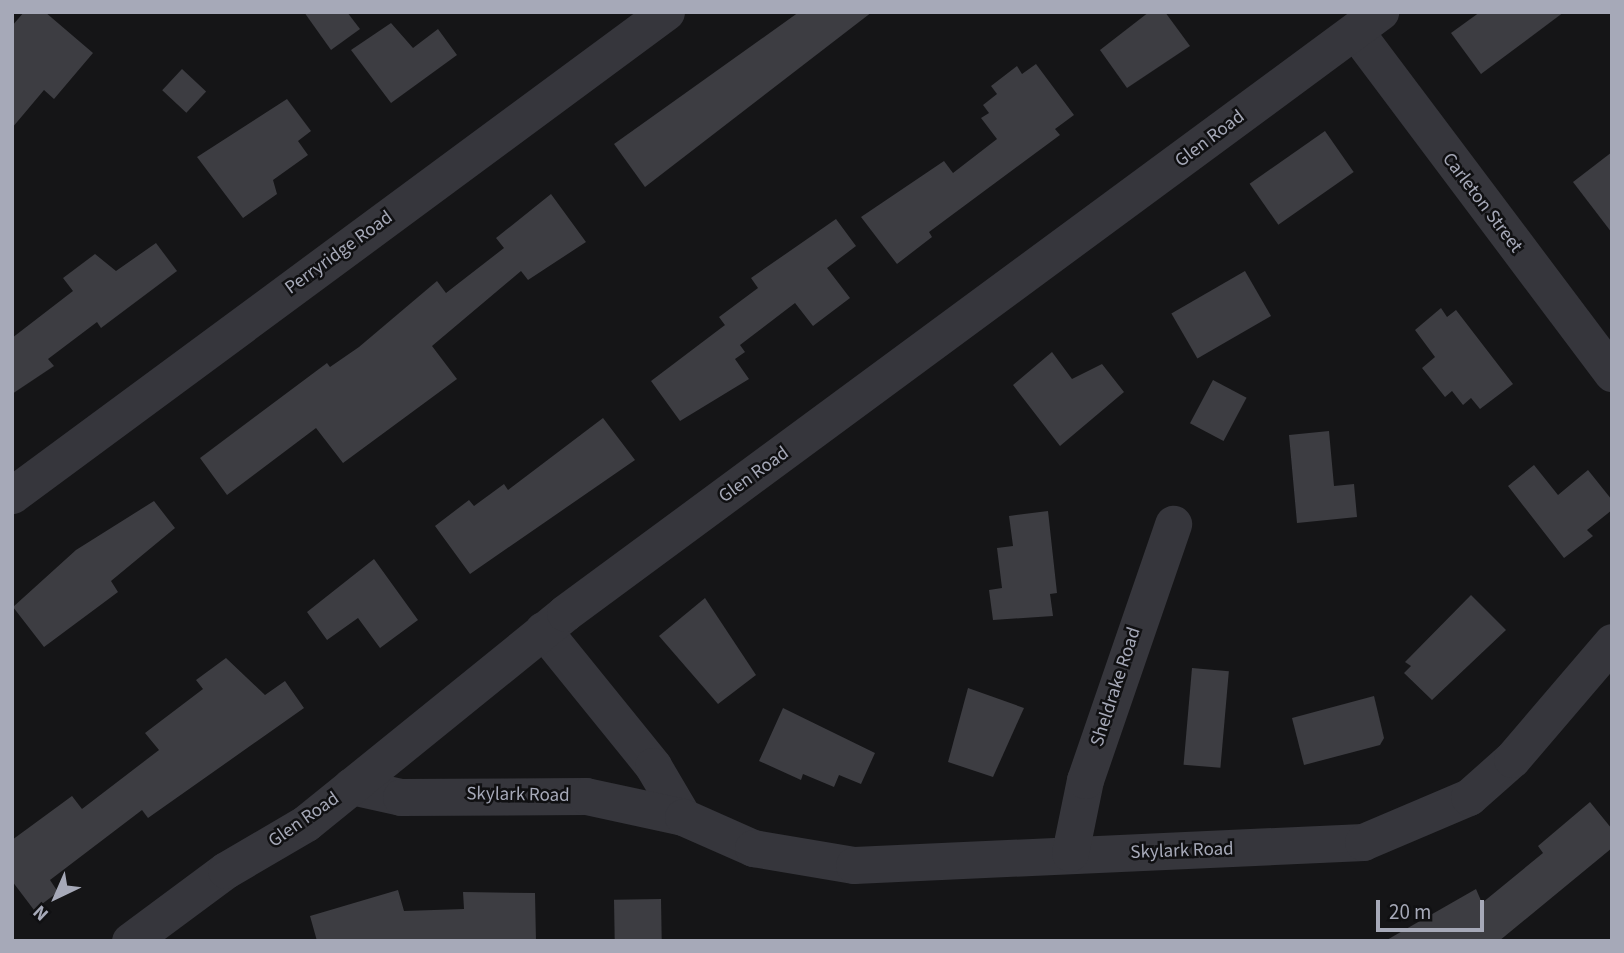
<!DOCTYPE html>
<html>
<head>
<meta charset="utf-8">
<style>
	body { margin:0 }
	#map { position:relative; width:1624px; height:953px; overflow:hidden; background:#151517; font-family:"Source Sans 3",sans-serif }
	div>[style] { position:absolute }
	.building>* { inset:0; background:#3d3d42; transform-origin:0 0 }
	.street>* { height:37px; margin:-18.5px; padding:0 18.5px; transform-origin:18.5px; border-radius:18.5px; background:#36363c }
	span { translate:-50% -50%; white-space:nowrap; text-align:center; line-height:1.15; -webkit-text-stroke:5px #101012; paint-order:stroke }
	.street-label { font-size:19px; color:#a6a9b8 }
	.frame { position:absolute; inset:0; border:14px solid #a6a9b8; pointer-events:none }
	.north { position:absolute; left:21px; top:862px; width:70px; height:70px; -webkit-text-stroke:5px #101012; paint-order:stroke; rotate:224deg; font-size:19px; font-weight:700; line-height:28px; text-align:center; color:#a6a9b8 }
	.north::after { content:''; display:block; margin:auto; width:24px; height:32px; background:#a6a9b8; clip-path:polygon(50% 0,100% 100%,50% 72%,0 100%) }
	.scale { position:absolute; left:1376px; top:900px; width:108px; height:32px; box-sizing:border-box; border:4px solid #a6a9b8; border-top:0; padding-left:9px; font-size:21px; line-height:24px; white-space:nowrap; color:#a6a9b8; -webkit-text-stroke:5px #101012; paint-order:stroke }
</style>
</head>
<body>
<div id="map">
	<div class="building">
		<i style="clip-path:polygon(24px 12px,45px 12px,93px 53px,54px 99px,44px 90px,12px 128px,12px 26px)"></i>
		<i style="clip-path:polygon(304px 12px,347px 12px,360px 29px,331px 50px)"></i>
		<i style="clip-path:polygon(799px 12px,872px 12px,645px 187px,614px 144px)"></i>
		<i style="clip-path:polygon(1149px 12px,1165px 12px,1190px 46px,1127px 88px,1100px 50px)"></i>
		<i style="clip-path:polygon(1480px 12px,1564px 12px,1481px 74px,1451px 33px)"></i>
		<i style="clip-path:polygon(391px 23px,413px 48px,438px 29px,457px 55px,391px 103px,351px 50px)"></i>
		<i style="clip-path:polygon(1036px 64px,1074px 115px,1055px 129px,1060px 135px,929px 232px,932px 237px,897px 264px,861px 217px,944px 161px,953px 173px,997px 139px,981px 118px,989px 113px,983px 105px,997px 94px,991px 86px,1017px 66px,1022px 74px)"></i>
		<i style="left:182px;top:69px;width:33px;height:29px;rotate:43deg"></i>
		<i style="clip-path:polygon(287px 99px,311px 131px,298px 141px,308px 155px,273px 180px,277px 194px,243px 218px,197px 157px)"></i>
		<i style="left:1325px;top:131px;width:50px;height:92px;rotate:55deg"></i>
		<i style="clip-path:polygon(1612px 152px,1612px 233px,1573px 182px)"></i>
		<i style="clip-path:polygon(551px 194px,586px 242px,528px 280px,521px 271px,432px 346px,457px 379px,343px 463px,316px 428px,227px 495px,200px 458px,327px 363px,330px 367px,359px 347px,437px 281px,446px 293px,504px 248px,496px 238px)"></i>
		<i style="clip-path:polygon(836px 219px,856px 246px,827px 268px,850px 298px,813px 326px,795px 303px,740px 345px,745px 352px,735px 359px,749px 379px,680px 421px,651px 381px,725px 325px,733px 336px,719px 317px,758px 288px,751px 278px)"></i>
		<i style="clip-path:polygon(156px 243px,177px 271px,101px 328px,97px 322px,48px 359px,54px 366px,12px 394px,12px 338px,73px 291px,63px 278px,95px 254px,116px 271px)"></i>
		<i style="left:1245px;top:271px;width:52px;height:85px;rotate:60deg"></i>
		<i style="clip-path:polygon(1441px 308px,1447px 317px,1456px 310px,1513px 384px,1480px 409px,1471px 398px,1463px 405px,1452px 391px,1445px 397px,1422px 368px,1435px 357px,1415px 330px)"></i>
		<i style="clip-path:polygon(1052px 352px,1072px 379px,1102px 364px,1124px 392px,1060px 446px,1013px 385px)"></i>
		<i style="left:1213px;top:380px;width:38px;height:49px;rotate:28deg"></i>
		<i style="clip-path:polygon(603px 418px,635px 460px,470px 574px,435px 526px,469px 500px,474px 506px,504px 484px,508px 490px)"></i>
		<i style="clip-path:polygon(1329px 431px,1334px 486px,1354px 484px,1357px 517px,1297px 523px,1289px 435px)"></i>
		<i style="clip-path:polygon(1534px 465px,1558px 495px,1588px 470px,1612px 500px,1612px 510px,1587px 530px,1593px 536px,1564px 558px,1508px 486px)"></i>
		<i style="clip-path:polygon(154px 501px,175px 528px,111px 581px,118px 592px,44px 647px,13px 607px,76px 550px)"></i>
		<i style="clip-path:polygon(1048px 511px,1057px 593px,1050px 594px,1053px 616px,993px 620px,989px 590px,1002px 588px,997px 548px,1013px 546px,1009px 516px)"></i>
		<i style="clip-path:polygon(374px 559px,418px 620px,380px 648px,358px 618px,327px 640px,307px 612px)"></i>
		<i style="clip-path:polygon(1471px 595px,1506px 630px,1432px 700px,1404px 673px,1411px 666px,1405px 662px)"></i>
		<i style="clip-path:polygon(705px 598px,756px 675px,718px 704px,659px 636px)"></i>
		<i style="clip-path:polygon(226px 658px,265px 695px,285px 681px,304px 708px,148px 818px,142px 810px,50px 880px,58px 892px,34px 910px,12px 881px,12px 840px,72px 796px,82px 809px,159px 750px,145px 733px,203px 689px,196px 680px)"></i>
		<i style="left:1192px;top:668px;width:37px;height:97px;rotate:5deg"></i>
		<i style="clip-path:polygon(968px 688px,1024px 708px,993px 777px,948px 762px)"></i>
		<i style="clip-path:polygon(1374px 696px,1384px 738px,1380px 745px,1304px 765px,1292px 718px)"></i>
		<i style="clip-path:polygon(783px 708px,875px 753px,861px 784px,839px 775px,834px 787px,803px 774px,801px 780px,759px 761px)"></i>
		<i style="clip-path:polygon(1590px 802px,1612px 829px,1612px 848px,1499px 941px,1385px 941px,1476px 889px,1482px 903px,1543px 853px,1538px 846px)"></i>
		<i style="clip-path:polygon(398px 890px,404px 911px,464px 909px,463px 892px,535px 893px,536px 941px,317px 941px,310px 916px)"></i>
		<i style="left:661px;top:899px;width:42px;height:47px;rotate:89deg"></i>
	</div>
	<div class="street">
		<i style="left:1355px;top:31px;width:428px;rotate:53.1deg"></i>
		<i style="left:12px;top:495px;width:813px;rotate:-36.45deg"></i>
		<i style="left:543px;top:630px;width:175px;rotate:51deg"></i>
		<i style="left:653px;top:766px;width:59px;rotate:59.5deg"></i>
		<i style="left:351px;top:786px;width:51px;rotate:12.4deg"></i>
		<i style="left:401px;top:797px;width:185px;rotate:-0.3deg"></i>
		<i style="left:586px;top:796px;width:99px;rotate:12.2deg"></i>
		<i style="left:683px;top:817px;width:77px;rotate:23.9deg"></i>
		<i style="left:753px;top:848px;width:102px;rotate:9.6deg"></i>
		<i style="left:854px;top:865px;width:510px;rotate:-2.59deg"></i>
		<i style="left:1363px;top:842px;width:115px;rotate:-23deg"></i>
		<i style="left:1469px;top:797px;width:57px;rotate:-41.5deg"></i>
		<i style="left:1512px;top:759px;width:154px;rotate:-49.5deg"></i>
		<i style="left:1070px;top:853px;width:75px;rotate:-78.4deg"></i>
		<i style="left:1085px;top:780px;width:271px;rotate:-71deg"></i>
		<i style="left:130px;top:941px;width:119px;rotate:-36.5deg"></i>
		<i style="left:226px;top:870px;width:93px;rotate:-30.4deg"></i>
		<i style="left:306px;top:823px;width:333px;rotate:-39deg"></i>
		<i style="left:565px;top:613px;width:1013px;rotate:-36.41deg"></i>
	</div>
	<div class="street-label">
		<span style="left:1210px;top:139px;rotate:-37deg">Glen Road</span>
		<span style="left:1482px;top:203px;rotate:53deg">Carleton Street</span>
		<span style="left:339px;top:253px;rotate:-36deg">Perryridge Road</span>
		<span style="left:754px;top:475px;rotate:-36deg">Glen Road</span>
		<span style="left:1116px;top:687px;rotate:-72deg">Sheldrake Road</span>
		<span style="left:518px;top:795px;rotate:1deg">Skylark Road</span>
		<span style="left:304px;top:820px;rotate:-35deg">Glen Road</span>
		<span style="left:1182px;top:851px;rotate:-2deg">Skylark Road</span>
	</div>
	<div class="frame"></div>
	<div class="north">N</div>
	<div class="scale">20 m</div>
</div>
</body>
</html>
